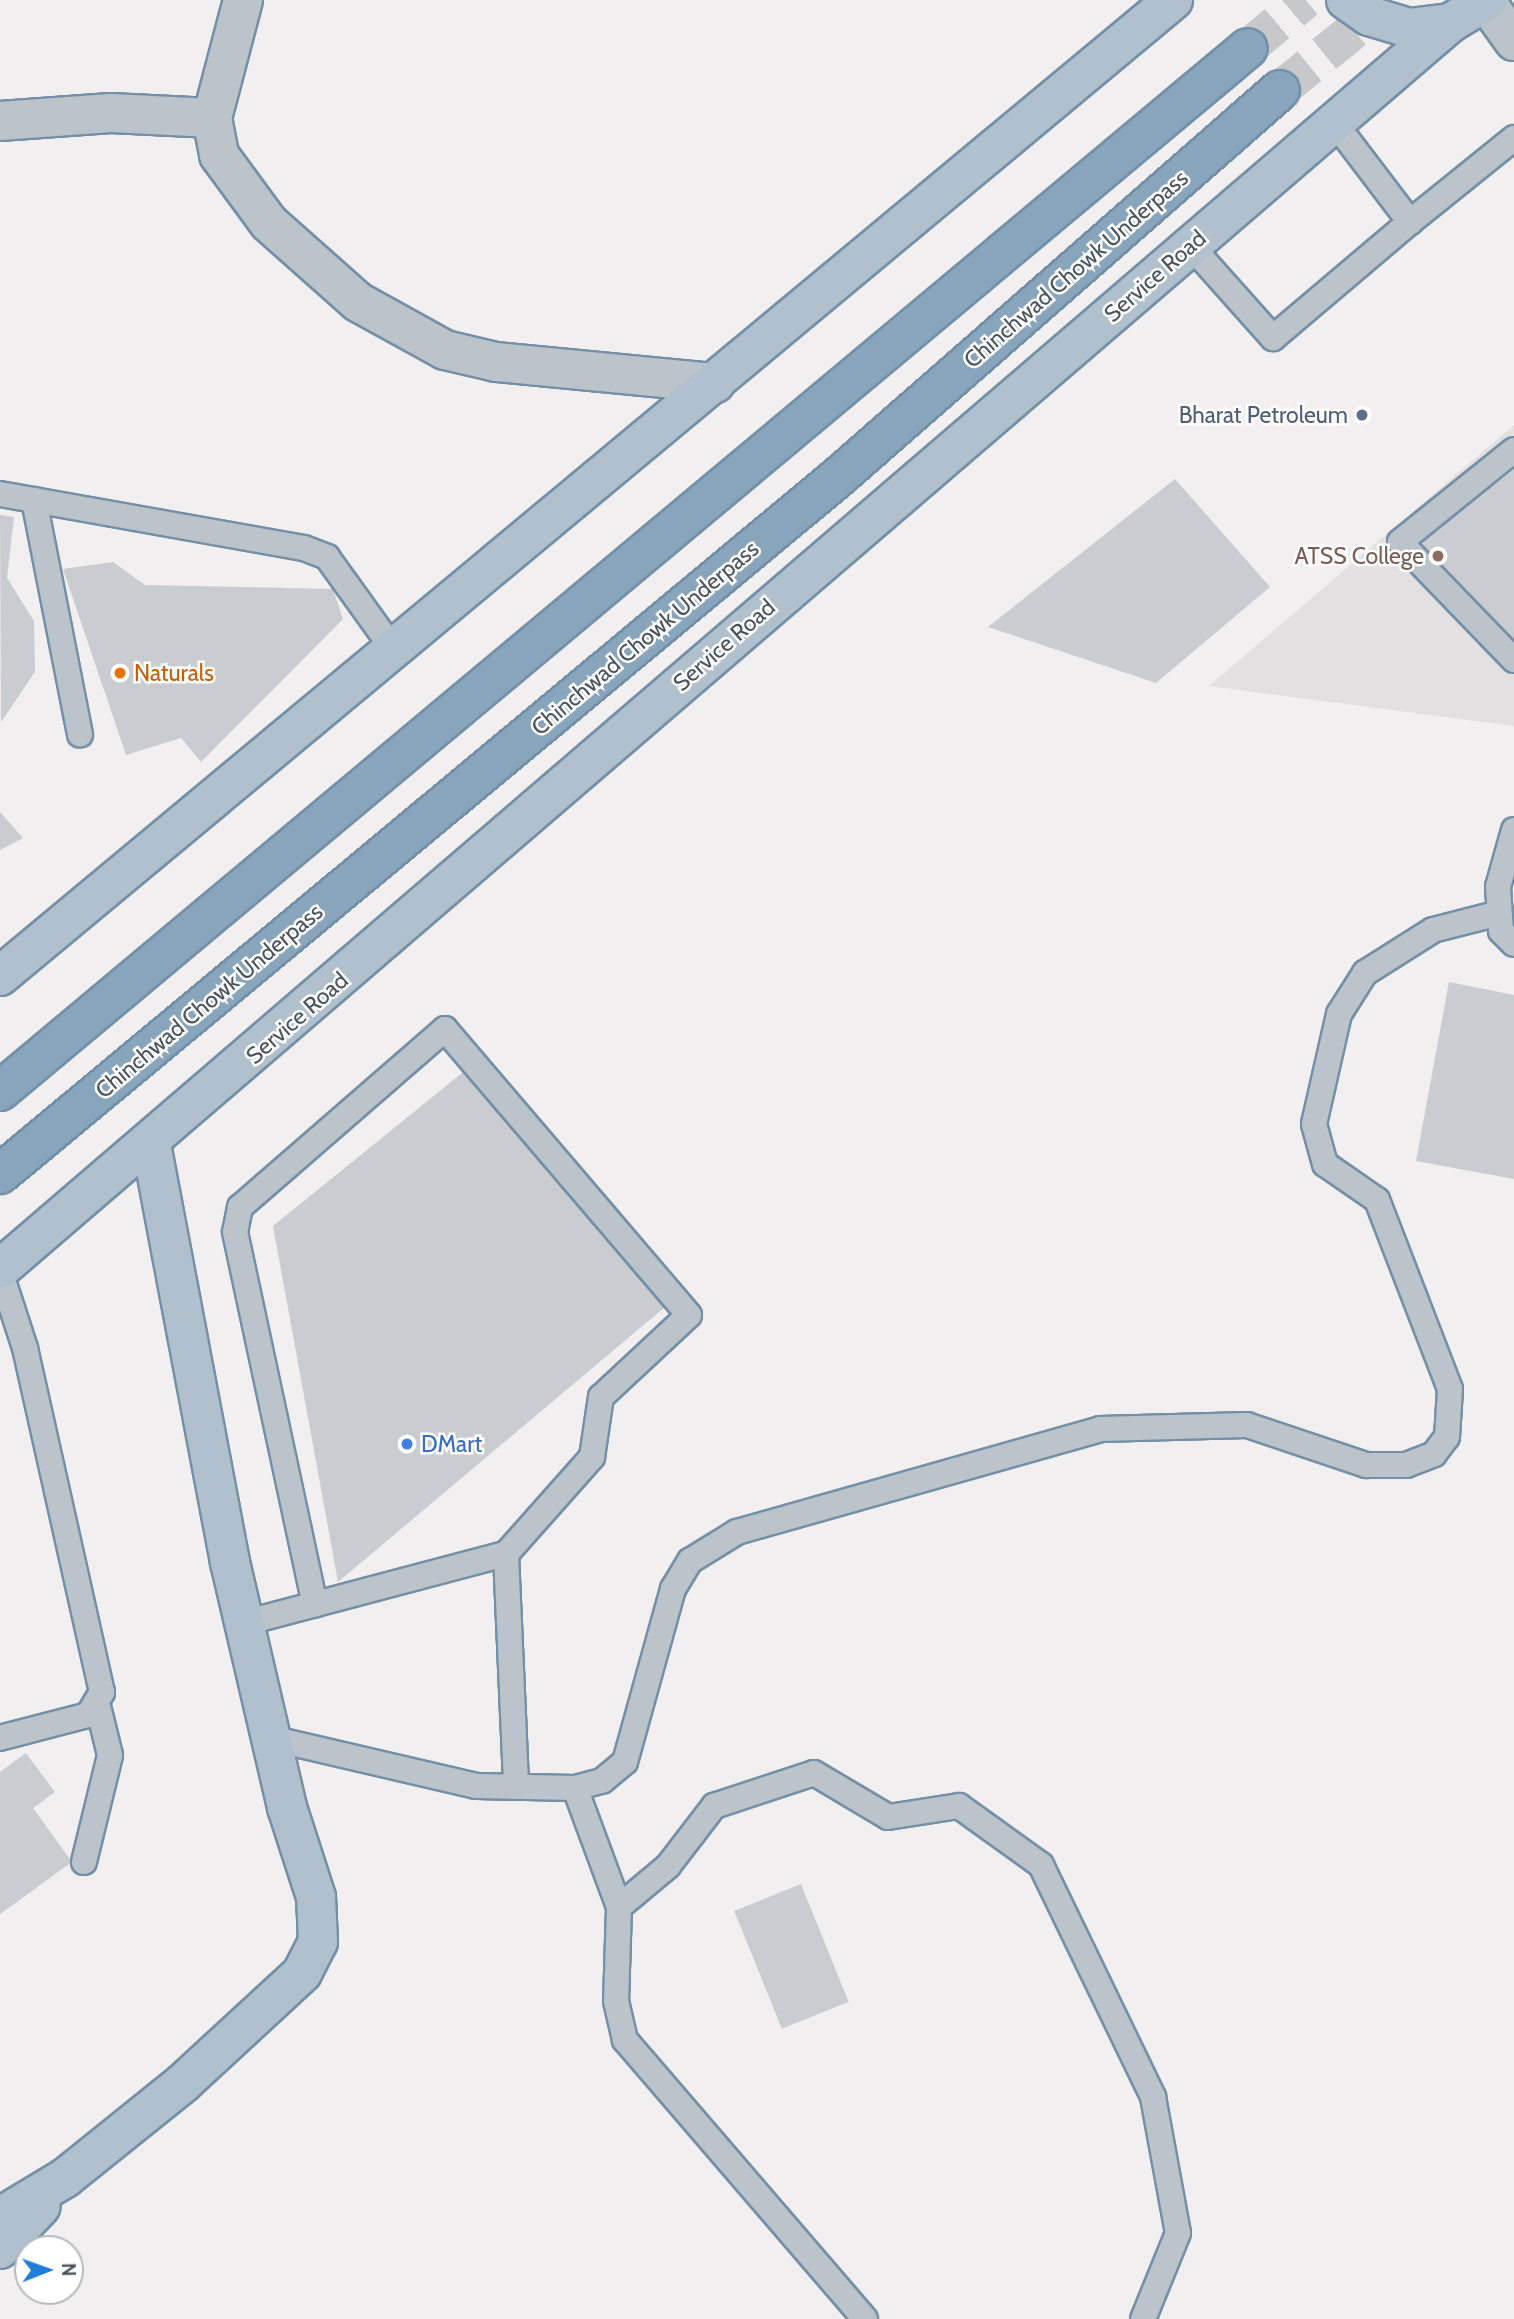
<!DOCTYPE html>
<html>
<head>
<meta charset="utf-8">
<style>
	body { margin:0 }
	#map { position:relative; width:1514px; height:2319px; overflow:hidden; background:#f1efef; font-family:Cabin,sans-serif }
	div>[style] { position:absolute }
	.education>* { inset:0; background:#e2e0e1 }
	.building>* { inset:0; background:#c9ccd1; transform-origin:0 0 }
	.highway-tunnel>* { height:38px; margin-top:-19px; transform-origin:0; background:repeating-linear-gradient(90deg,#c7c8ca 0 38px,transparent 0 57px) }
	.roads { filter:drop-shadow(2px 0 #7490a8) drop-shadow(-2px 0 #7490a8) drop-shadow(0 2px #7490a8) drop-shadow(0 -2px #7490a8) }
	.lane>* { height:24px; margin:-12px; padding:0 12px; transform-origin:12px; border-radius:12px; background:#bbc4cb }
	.street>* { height:38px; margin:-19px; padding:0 19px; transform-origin:19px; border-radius:19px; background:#bbc4cb }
	.primary>* { height:38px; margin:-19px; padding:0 19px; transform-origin:19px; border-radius:19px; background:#b0c0cd }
	.highway>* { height:38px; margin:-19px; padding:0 19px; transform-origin:19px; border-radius:19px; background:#88a5bc }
	.dots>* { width:19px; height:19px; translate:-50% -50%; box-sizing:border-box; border:4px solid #fff; border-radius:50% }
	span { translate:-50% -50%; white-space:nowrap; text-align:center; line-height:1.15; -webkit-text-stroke:5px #fff; paint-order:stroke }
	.street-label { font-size:23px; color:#48535c }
	.service-label { font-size:23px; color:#4e5e75 }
	.right { translate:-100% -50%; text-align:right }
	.education-label { font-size:23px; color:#785e54 }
	.food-label { font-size:23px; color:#c56008 }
	.left { translate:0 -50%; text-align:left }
	.shop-label { font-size:23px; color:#366cbe }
	.north { position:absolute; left:14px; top:2235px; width:70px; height:70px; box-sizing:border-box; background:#fff; border:2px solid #b6babe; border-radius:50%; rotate:89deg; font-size:19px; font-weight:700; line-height:28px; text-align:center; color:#48535c }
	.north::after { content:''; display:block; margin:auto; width:24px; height:32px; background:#207ddb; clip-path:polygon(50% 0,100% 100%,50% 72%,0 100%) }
</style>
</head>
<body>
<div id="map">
	<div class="education">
		<i style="clip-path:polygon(1514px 425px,1514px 726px,1209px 686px)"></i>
	</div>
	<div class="building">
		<i style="clip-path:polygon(1514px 470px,1514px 654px,1421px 542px)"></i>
		<i style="clip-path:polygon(1175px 479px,1270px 587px,1156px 683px,988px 627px)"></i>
		<i style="clip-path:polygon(0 515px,14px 517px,7px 578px,34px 621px,35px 672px,1px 722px)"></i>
		<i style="clip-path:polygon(113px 562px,145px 585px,333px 589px,343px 619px,201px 762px,181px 738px,126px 755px,63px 569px)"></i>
		<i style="clip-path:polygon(0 812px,23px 838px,0 850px)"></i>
		<i style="clip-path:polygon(1449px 982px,1514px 995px,1514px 1179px,1416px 1161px)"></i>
		<i style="clip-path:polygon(467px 1069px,665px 1307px,338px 1582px,273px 1226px)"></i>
		<i style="clip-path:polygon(26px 1753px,55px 1792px,33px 1808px,72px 1862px,0 1914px,0 1772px)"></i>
		<i style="left:801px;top:1884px;width:127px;height:72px;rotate:68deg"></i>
	</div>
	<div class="highway-tunnel">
		<i style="left:1248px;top:48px;width:75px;rotate:-40.1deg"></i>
		<i style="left:1280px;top:90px;width:143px;rotate:-39deg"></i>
	</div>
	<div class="roads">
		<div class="lane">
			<i style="left:1334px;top:122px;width:126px;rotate:52.8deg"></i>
			<i style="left:1410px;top:222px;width:134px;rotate:-38.9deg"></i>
			<i style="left:1190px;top:245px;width:125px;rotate:48.3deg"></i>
			<i style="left:1273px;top:338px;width:180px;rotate:-40.3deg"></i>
			<i style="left:1514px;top:450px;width:146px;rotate:141.1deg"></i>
			<i style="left:1400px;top:542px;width:164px;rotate:46deg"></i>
			<i style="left:0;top:494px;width:309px;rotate:10.1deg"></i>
			<i style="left:304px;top:548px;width:25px;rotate:21deg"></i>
			<i style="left:327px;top:557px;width:113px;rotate:54.3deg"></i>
			<i style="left:34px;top:500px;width:239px;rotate:78.9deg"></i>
			<i style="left:1514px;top:830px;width:59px;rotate:105.7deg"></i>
			<i style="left:1498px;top:887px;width:44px;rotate:86.1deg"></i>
			<i style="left:1501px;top:931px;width:18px;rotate:45deg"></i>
			<i style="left:0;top:1271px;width:81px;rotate:72deg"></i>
			<i style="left:25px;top:1348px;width:353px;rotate:77.4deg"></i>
			<i style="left:102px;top:1692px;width:27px;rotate:121deg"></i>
			<i style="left:88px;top:1715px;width:91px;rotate:165.4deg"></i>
			<i style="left:506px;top:1554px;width:233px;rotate:87.5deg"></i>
			<i style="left:244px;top:1623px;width:271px;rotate:-14.8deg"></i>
			<i style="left:506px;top:1554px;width:130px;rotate:-48.4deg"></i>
			<i style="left:592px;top:1457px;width:61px;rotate:-81.5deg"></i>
			<i style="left:601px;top:1397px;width:120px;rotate:-43deg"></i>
			<i style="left:689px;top:1315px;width:376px;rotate:-130.5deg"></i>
			<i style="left:445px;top:1029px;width:271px;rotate:139deg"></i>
			<i style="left:240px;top:1207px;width:25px;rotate:101deg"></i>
			<i style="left:235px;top:1232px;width:381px;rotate:77.9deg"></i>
			<i style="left:270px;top:1738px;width:212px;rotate:13.1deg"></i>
			<i style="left:476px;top:1786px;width:99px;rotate:1.2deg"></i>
			<i style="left:575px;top:1788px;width:28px;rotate:-15deg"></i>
			<i style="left:602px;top:1781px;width:30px;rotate:-40deg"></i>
			<i style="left:625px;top:1762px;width:180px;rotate:-74.5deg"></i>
			<i style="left:673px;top:1589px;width:33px;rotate:-59deg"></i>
			<i style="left:690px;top:1561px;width:55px;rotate:-31.7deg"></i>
			<i style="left:737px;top:1532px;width:377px;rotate:-15.8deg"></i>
			<i style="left:1100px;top:1429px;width:147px;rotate:-1.6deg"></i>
			<i style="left:1247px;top:1425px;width:126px;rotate:18.6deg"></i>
			<i style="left:1366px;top:1465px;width:40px"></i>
			<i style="left:1406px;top:1465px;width:30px;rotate:-21deg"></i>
			<i style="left:1434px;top:1454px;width:21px;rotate:-53deg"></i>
			<i style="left:1447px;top:1437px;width:48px;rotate:-86.4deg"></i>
			<i style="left:1450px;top:1389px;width:203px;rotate:-111.1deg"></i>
			<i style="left:1377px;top:1200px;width:63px;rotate:-145.3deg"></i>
			<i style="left:1325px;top:1164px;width:41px;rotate:-105.4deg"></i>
			<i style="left:1314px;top:1124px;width:113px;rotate:-77.2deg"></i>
			<i style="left:1339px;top:1014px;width:49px;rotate:-57.6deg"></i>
			<i style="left:1365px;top:973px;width:80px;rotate:-32.3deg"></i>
			<i style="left:1433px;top:930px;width:68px;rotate:-14.4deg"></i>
			<i style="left:575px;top:1788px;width:127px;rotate:69.7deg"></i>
			<i style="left:619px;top:1907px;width:94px;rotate:91.8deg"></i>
			<i style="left:616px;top:2001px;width:40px;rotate:77deg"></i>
			<i style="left:625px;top:2040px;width:368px;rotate:49.3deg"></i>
			<i style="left:84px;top:1862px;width:110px;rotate:-76.3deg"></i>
			<i style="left:110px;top:1755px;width:50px;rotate:-103.8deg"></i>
			<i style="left:619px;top:1907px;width:64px;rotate:-39.9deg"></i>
			<i style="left:668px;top:1866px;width:76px;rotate:-52.5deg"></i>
			<i style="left:714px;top:1806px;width:105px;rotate:-18.3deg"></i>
			<i style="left:814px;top:1773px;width:86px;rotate:30.7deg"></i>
			<i style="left:888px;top:1817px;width:72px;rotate:-8.8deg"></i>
			<i style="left:959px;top:1806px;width:101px;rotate:35.7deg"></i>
			<i style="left:1041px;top:1865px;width:258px;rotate:64.2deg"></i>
			<i style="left:1153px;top:2097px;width:138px;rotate:79.6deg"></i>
			<i style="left:1178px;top:2233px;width:93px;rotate:112.1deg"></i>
		</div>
		<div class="street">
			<i style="left:243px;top:0;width:122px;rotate:104.7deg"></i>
			<i style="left:212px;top:118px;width:38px;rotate:79deg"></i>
			<i style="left:219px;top:155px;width:84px;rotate:53.7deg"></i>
			<i style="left:269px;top:223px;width:119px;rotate:41.6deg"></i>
			<i style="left:358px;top:302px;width:99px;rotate:28.9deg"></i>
			<i style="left:445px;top:350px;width:52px;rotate:13.2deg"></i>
			<i style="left:496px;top:362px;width:220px;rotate:5.5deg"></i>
			<i style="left:1486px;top:2px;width:48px;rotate:54.3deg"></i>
			<i style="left:0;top:121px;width:111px;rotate:-4.1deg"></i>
			<i style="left:111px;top:113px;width:101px;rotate:2.8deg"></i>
		</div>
		<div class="primary">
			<i style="left:1346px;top:0;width:28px;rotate:35deg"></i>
			<i style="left:1369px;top:16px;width:42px;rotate:16.7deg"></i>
			<i style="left:1409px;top:28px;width:41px;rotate:-7deg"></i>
			<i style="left:1450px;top:23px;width:44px;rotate:-31.2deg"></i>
			<i style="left:0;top:976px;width:1526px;rotate:-39.76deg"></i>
			<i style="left:0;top:1269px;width:1912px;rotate:-40.67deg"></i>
			<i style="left:0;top:2217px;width:76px;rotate:-31deg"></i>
			<i style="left:65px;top:2178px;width:151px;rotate:-38.8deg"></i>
			<i style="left:183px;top:2083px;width:162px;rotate:-42.7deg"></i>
			<i style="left:302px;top:1973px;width:35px;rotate:-63deg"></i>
			<i style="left:318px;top:1942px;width:45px;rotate:-92.5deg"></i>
			<i style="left:316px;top:1897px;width:95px;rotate:-107.9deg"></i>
			<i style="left:287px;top:1807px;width:252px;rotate:-103.1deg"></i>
			<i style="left:230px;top:1562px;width:426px;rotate:-100.7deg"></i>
			<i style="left:0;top:2249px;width:59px;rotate:-46.4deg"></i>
		</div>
		<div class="highway">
			<i style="left:0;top:1091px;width:1626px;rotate:-39.89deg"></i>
			<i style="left:0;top:1174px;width:1087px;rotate:-39.74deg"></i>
			<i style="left:836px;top:479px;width:590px;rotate:-41.22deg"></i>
		</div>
	</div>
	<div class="dots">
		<i style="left:1362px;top:415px;background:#5c6f8a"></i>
		<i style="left:1438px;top:556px;background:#8d6e63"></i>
		<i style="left:120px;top:673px;background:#e8710a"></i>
		<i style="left:407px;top:1444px;background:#3f7fe0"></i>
	</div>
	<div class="street-label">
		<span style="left:1076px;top:269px;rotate:-41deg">Chinchwad Chowk Underpass</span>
		<span style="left:1155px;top:276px;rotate:-41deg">Service Road</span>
		<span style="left:645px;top:638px;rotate:-40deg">Chinchwad Chowk Underpass</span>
		<span style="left:724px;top:645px;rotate:-41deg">Service Road</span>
		<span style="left:209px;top:1001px;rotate:-40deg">Chinchwad Chowk Underpass</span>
		<span style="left:297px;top:1018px;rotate:-41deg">Service Road</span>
	</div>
	<div class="service-label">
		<span class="right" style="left:1348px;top:415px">Bharat Petroleum</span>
	</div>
	<div class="education-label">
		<span class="right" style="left:1424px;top:556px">ATSS College</span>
	</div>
	<div class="food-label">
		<span class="left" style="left:134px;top:673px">Naturals</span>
	</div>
	<div class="shop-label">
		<span class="left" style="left:421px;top:1444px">DMart</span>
	</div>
	<div class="north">N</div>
</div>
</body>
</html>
